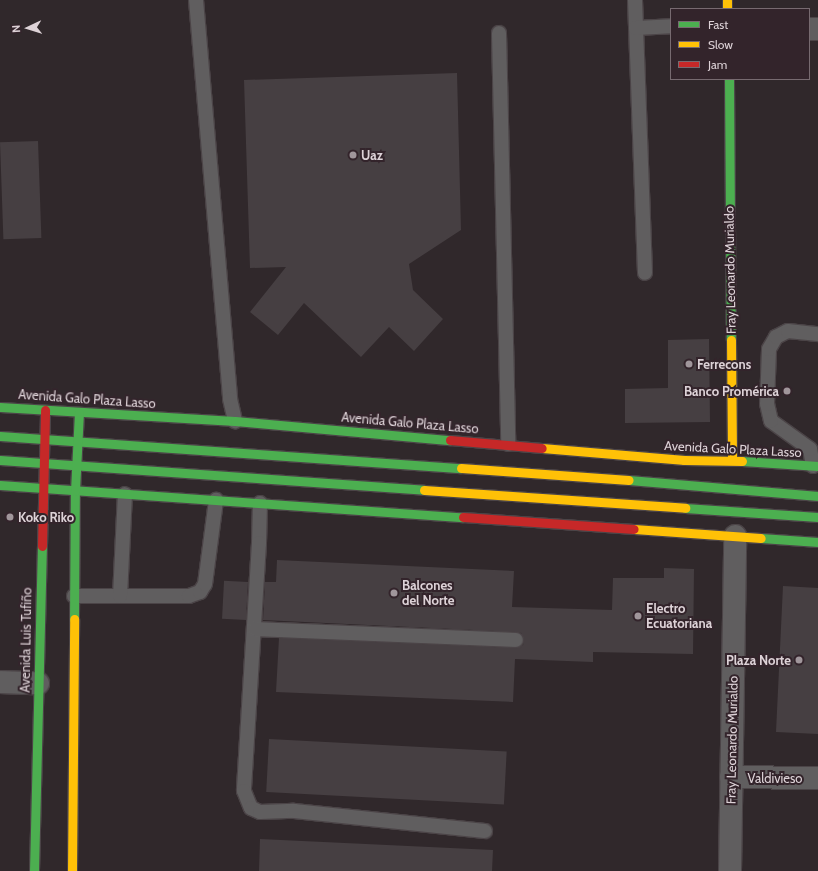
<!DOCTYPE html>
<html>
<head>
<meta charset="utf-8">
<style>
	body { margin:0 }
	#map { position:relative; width:818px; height:871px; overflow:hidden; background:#30282b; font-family:Cabin,sans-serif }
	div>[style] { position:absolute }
	.building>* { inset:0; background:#463f42; transform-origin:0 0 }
	.roads { filter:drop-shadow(1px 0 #4b4447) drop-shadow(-1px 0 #4b4447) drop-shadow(0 1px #4b4447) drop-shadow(0 -1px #4b4447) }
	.lane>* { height:14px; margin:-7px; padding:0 7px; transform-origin:7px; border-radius:7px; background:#605e5f }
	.street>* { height:22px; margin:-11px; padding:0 11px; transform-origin:11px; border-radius:11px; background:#605e5f }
	.fast>* { height:9px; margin:-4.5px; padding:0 4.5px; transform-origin:4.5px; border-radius:4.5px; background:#4caf50 }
	.slow>* { height:9px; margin:-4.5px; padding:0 4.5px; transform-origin:4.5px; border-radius:4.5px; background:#ffc107 }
	.jam>* { height:9px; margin:-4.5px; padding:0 4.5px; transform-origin:4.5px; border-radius:4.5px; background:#c62828 }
	.dots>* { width:11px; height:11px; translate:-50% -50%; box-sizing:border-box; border:2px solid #33242b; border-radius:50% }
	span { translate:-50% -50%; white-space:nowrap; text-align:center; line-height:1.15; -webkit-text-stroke:4px #33242b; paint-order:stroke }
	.poi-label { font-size:13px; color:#ddd2d7; font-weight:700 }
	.left { translate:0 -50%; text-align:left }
	.right { translate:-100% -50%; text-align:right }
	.street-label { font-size:13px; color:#ddd2d7 }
	.legend { position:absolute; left:670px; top:8px; width:140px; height:72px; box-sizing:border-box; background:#33242b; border:1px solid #776a70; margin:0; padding:5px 7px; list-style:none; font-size:12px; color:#ddd2d7 }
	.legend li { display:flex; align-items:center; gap:8px; height:20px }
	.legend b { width:20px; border:1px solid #776a70 }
	.north { position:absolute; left:8px; top:8px; width:40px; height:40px; -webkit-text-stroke:3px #33242b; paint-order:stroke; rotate:266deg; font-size:11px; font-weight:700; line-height:16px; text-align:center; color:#ddd2d7 }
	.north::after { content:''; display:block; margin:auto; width:14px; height:18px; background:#ddd2d7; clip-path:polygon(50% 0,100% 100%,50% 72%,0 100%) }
</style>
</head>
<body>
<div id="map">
	<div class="building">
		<i style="clip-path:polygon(457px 73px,461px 230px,409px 264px,413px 290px,443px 319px,414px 351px,389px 327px,361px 357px,304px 303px,278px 335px,250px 312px,286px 267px,250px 268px,244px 80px)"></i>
		<i style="left:38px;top:141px;width:97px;height:38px;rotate:88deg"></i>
		<i style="clip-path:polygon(709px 339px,710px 422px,625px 423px,625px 389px,668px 388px,668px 340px)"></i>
		<i style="clip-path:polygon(277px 560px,514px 571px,512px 607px,612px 610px,613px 578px,664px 578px,664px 568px,694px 569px,693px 654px,593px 652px,593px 662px,515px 659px,513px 702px,276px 692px,279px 638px,516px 648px,523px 645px,524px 640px,521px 633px,516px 632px,263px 620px,265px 582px,276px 582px)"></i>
		<i style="left:248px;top:582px;width:38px;height:24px;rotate:93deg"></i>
		<i style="clip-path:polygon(783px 586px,818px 588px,818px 734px,776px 732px)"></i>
		<i style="left:269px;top:739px;width:238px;height:53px;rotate:3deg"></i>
		<i style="clip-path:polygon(260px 839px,493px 850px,492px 871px,259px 871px)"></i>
	</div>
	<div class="roads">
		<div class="lane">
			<i style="left:196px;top:0;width:400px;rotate:85.1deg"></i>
			<i style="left:230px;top:399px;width:23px;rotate:77deg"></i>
			<i style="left:635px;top:0;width:273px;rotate:87.9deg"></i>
			<i style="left:636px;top:28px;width:35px;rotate:-3deg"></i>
			<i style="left:499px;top:33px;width:411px;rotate:88.7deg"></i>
			<i style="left:813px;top:466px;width:17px;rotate:-100deg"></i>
			<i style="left:810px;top:449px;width:48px;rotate:-144.3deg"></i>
			<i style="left:771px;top:421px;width:17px;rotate:-103deg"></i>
			<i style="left:767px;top:404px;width:55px;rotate:-87.9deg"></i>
			<i style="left:769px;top:349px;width:14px;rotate:-60deg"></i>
			<i style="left:776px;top:337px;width:13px;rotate:-27deg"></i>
			<i style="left:788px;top:331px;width:30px;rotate:6deg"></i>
			<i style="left:260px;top:503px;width:40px;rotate:91.4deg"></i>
			<i style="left:259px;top:543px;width:248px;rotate:93.5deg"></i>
			<i style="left:244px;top:791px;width:18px;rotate:68deg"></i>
			<i style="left:251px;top:808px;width:10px;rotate:24deg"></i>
			<i style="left:260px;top:812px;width:34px;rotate:-2deg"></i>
			<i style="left:294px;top:811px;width:192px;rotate:6deg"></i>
			<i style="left:74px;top:596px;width:115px"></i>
			<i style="left:189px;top:596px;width:12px;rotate:-20deg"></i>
			<i style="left:200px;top:592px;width:9px;rotate:-58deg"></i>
			<i style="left:205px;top:584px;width:85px;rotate:-82.5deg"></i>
			<i style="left:120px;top:596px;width:102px;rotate:-87.2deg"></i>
			<i style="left:255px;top:629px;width:261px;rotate:2.4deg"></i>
		</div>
		<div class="street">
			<i style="left:809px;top:29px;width:9px"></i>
			<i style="left:0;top:682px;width:38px;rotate:2deg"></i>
			<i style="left:731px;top:777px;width:87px;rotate:0.7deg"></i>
			<i style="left:730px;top:871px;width:335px;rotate:-89.1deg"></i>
		</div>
		<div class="fast">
			<i style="left:729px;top:79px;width:261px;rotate:89.6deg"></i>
			<i style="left:0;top:407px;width:235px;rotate:3.4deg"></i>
			<i style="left:235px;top:421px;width:216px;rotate:5.1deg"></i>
			<i style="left:0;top:436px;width:462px;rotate:4deg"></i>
			<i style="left:0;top:460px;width:425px;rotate:4deg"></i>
			<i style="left:742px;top:461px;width:76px;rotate:3.8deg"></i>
			<i style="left:629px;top:480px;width:190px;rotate:4.8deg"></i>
			<i style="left:0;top:485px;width:464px;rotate:4deg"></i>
			<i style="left:685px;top:508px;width:133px;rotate:3.9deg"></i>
			<i style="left:761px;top:538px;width:57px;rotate:4deg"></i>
			<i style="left:74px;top:619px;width:128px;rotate:-89.6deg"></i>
			<i style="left:75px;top:491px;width:78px;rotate:-87.1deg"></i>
			<i style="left:34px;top:871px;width:325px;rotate:-88.6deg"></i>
		</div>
		<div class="slow">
			<i style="left:727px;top:0;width:9px;rotate:90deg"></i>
			<i style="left:731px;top:340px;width:120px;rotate:89.5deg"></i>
			<i style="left:542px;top:448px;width:143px;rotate:4.8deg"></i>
			<i style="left:684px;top:460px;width:58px;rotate:1deg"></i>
			<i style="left:461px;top:468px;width:168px;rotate:4.1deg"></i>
			<i style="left:424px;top:490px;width:262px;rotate:3.9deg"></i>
			<i style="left:634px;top:529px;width:127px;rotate:4.1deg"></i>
			<i style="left:72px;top:871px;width:252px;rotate:-89.5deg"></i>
		</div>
		<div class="jam">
			<i style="left:450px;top:440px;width:92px;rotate:5deg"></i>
			<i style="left:463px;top:517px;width:171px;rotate:4deg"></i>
			<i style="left:42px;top:546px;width:136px;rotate:-88.7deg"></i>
		</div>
	</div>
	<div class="dots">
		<i style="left:353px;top:155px;background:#a0969b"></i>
		<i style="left:689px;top:364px;background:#a0969b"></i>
		<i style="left:787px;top:391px;background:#a0969b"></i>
		<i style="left:10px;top:517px;background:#a0969b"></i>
		<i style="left:394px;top:593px;background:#a0969b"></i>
		<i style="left:638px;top:616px;background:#a0969b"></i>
		<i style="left:799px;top:660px;background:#a0969b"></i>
	</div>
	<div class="poi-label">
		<span class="left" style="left:361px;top:155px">Uaz</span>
		<span class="left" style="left:697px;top:364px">Ferrecons</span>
		<span class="right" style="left:779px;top:391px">Banco Promérica</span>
		<span class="left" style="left:18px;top:517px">Koko Riko</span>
		<span class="left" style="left:402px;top:593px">Balcones<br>del Norte</span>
		<span class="left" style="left:646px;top:616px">Electro<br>Ecuatoriana</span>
		<span class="right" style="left:791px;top:660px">Plaza Norte</span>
	</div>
	<div class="street-label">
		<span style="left:730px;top:270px;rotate:-91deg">Fray Leonardo Murialdo</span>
		<span style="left:87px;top:399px;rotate:4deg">Avenida Galo Plaza Lasso</span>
		<span style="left:410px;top:423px;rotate:5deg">Avenida Galo Plaza Lasso</span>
		<span style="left:733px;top:449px;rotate:3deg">Avenida Galo Plaza Lasso</span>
		<span style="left:26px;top:640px;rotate:-89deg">Avenida Luis Tufiño</span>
		<span style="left:732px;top:740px;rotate:-89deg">Fray Leonardo Murialdo</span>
		<span style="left:775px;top:778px">Valdivieso</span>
	</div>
	<ul class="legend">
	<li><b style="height:5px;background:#4caf50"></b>Fast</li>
	<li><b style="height:5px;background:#ffc107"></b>Slow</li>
	<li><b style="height:5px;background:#c62828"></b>Jam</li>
	</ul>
	<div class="north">N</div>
</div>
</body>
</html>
